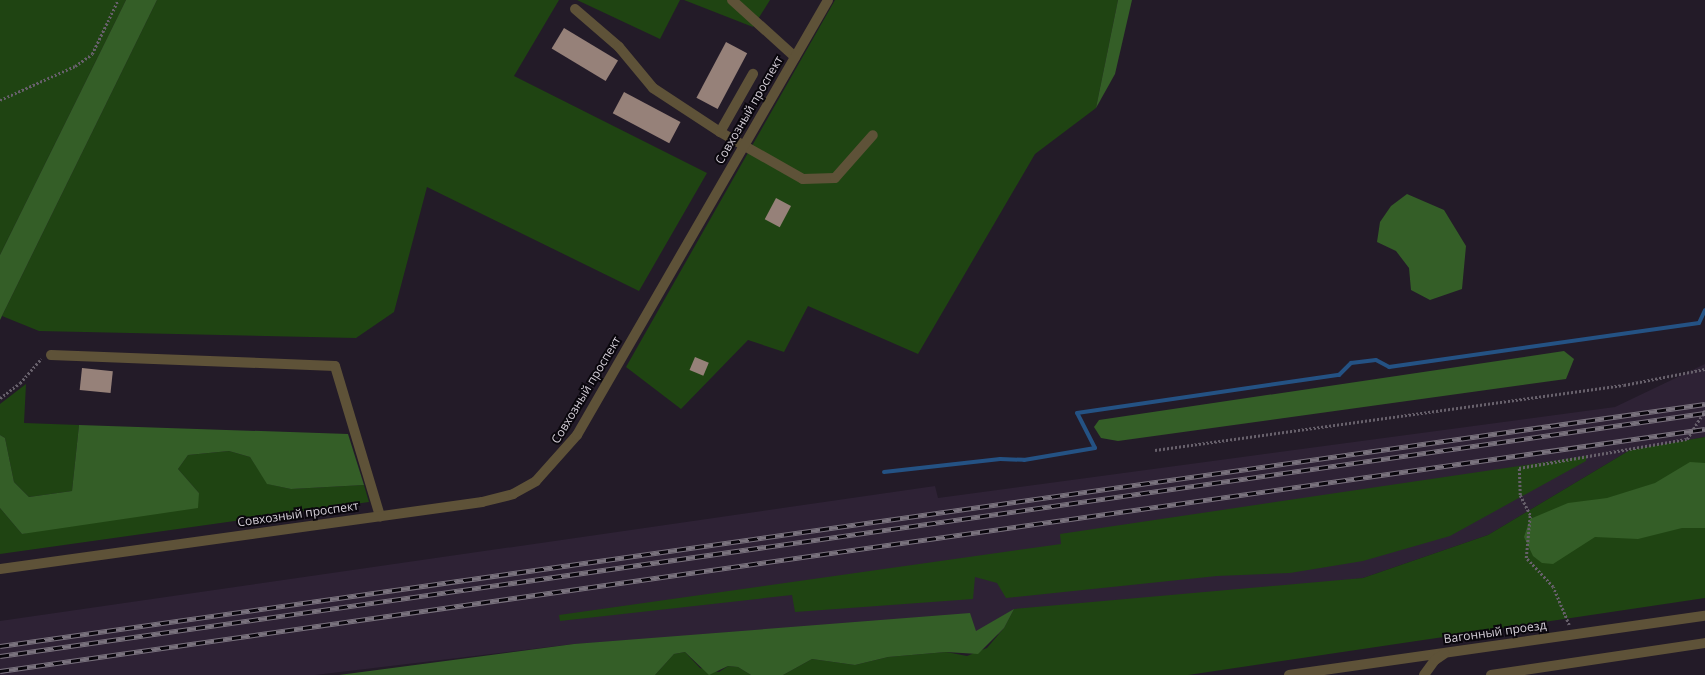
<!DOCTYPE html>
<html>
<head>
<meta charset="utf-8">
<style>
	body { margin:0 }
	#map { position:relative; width:1705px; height:675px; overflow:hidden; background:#231b28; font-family:"Open Sans",sans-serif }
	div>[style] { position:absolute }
	.built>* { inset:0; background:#2e2235 }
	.green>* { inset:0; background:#1f4412 }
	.forest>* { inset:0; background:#345e27 }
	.stream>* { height:4px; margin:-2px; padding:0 2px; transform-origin:2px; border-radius:2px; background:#245284 }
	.building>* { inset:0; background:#968179; transform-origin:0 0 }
	.path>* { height:2.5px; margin-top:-1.25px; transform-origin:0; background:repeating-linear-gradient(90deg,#67606b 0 2px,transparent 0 4px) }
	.minor>* { height:10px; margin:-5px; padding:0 5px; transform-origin:5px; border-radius:5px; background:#5e5238 }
	.rail>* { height:4.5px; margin-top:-2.25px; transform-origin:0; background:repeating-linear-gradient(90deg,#0a070d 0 9px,#7a737e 0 18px); box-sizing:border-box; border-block:1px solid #7a737e }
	span { translate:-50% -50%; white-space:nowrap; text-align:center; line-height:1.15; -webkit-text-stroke:4px #0a070d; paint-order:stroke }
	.street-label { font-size:12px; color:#d6d0d9 }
</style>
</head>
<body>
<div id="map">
	<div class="built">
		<i style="clip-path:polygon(1705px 364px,1705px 437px,1630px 450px,1488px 535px,1363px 578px,1281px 588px,1011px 634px,574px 644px,315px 675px,0 675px,0 621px,935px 486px,938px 498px,1615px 407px)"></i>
	</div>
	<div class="green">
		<i style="clip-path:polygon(0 0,126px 0,0 255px)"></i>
		<i style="clip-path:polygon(157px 0,559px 0,514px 76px,707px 173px,639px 291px,427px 187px,394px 312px,356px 338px,39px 331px,2px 316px)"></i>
		<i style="clip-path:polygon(577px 0,680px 0,660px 39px)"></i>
		<i style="clip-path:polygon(684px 0,770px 0,753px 27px)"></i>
		<i style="clip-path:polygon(835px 0,1118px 0,1096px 108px,1035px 154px,918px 354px,808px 306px,784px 352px,748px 340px,681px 409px,626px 367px)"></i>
		<i style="clip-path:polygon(26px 384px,24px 423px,79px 425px,72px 491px,29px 497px,14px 482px,5px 438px,0 435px,0 404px)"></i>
		<i style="clip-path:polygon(1705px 437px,1705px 598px,1188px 675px,783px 675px,812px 659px,855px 665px,888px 657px,946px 652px,967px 656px,987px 648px,1004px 628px,1014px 609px,1363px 578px,1488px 535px,1630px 450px)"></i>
		<i style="clip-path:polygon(229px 451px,250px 457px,268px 484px,291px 489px,364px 485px,369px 502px,0 554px,0 508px,22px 534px,199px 493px,178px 469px,188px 455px)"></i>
		<i style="clip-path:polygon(1586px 456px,1586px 461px,1450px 536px,1363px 561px,1290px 573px,1217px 576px,1006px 598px,997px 583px,975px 577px,973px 599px,795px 612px,792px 595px,560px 621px,559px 615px,1061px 544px,1060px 534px)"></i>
		<i style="clip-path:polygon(685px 652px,700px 668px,719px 672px,728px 666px,738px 667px,751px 675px,655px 675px,674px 654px)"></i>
	</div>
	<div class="forest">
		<i style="clip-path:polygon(126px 0,157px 0,0 320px,0 255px)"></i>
		<i style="clip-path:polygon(1118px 0,1132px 0,1115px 74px,1096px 108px)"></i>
		<i style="clip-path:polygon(1407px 194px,1444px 210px,1466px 246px,1462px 289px,1430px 300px,1411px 290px,1409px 268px,1396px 251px,1377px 242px,1380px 222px,1391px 206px)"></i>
		<i style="clip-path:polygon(1564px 351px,1574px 359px,1566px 379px,1118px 441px,1101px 438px,1094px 427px,1099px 420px)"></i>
		<i style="clip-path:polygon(79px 425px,348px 434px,364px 485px,291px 489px,267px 484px,250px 457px,229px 451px,188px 455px,178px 469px,199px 493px,198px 508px,22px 534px,0 508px,0 435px,5px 438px,14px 482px,29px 497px,72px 491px)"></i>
		<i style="clip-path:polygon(1690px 462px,1705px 463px,1705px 528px,1682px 528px,1638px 539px,1595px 537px,1553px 564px,1542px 563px,1533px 556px,1524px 537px,1530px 519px,1568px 503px,1607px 498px,1655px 483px)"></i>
		<i style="clip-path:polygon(1014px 609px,1004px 628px,978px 654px,946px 652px,888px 657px,855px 665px,812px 659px,783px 675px,751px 675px,738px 667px,728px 666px,709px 675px,685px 652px,674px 654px,655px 675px,339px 675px,574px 644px,970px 613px,976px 631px)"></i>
	</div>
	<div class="stream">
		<i style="left:884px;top:472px;width:117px;rotate:-6.4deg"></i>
		<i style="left:1000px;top:459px;width:24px;rotate:2deg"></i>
		<i style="left:1024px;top:460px;width:72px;rotate:-9.6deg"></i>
		<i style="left:1095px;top:448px;width:39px;rotate:-117deg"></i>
		<i style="left:1077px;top:413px;width:265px;rotate:-8.3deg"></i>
		<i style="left:1339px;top:375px;width:17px;rotate:-45deg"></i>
		<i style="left:1351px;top:363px;width:25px;rotate:-7deg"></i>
		<i style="left:1376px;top:360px;width:15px;rotate:28deg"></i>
		<i style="left:1389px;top:367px;width:313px;rotate:-8.1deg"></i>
		<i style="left:1699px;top:323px;width:14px;rotate:-65deg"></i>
	</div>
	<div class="building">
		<i style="left:564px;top:28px;width:63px;height:24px;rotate:31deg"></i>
		<i style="left:726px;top:42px;width:24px;height:63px;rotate:28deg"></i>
		<i style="left:624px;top:92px;width:64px;height:24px;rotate:28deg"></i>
		<i style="left:776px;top:198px;width:17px;height:24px;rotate:28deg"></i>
		<i style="left:695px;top:357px;width:15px;height:14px;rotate:23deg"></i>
		<i style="left:82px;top:368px;width:31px;height:22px;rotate:6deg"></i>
	</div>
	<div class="path">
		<i style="left:0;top:100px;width:82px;rotate:-24.4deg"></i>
		<i style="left:75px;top:66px;width:21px;rotate:-35deg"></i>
		<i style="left:92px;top:54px;width:60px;rotate:-64.3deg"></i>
		<i style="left:0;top:398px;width:25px;rotate:-37deg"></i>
		<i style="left:20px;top:383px;width:32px;rotate:-49deg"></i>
		<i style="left:1155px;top:450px;width:473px;rotate:-7.9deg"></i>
		<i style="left:1624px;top:385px;width:83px;rotate:-11.2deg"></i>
		<i style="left:1569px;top:625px;width:41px;rotate:-112.8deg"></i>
		<i style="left:1553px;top:587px;width:40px;rotate:-133deg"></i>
		<i style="left:1526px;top:558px;width:43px;rotate:-84.7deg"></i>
		<i style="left:1530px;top:515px;width:22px;rotate:-117deg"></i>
		<i style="left:1520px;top:495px;width:27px;rotate:-92deg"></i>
		<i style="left:1519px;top:468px;width:170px;rotate:-9.8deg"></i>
		<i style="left:1687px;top:439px;width:34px;rotate:-58deg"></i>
	</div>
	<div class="minor">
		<i style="left:732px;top:0;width:85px;rotate:42.1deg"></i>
		<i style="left:575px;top:9px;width:58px;rotate:40.8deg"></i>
		<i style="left:619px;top:47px;width:53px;rotate:50.3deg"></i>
		<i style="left:653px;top:88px;width:80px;rotate:33.3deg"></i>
		<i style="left:720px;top:132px;width:95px;rotate:29.5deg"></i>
		<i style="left:803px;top:179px;width:32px;rotate:-2deg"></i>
		<i style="left:835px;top:178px;width:57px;rotate:-48.5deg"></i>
		<i style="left:720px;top:132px;width:67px;rotate:-60.4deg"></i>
		<i style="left:51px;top:355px;width:284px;rotate:2.2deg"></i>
		<i style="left:335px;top:366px;width:157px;rotate:73.3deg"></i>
		<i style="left:0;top:569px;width:487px;rotate:-7.9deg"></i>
		<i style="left:482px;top:502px;width:32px;rotate:-14deg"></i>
		<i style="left:513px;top:494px;width:26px;rotate:-29deg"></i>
		<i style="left:536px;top:481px;width:62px;rotate:-48.3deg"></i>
		<i style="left:577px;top:435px;width:502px;rotate:-60.01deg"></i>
		<i style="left:1289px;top:675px;width:420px;rotate:-8.1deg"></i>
		<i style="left:1424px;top:675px;width:19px;rotate:-54deg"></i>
		<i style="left:1435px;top:660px;width:11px;rotate:-34deg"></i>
		<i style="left:1491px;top:675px;width:216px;rotate:-8.5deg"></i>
	</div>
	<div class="rail">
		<i style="left:0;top:646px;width:1722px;rotate:-8.08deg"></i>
		<i style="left:0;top:656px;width:1722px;rotate:-8.11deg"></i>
		<i style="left:0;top:671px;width:1722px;rotate:-8.08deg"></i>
	</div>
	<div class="street-label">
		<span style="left:749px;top:110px;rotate:-60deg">Совхозный проспект</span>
		<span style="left:586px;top:390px;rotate:-59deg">Совхозный проспект</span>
		<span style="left:298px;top:514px;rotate:-8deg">Совхозный проспект</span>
		<span style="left:1495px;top:632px;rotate:-8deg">Вагонный проезд</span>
	</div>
</div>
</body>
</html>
